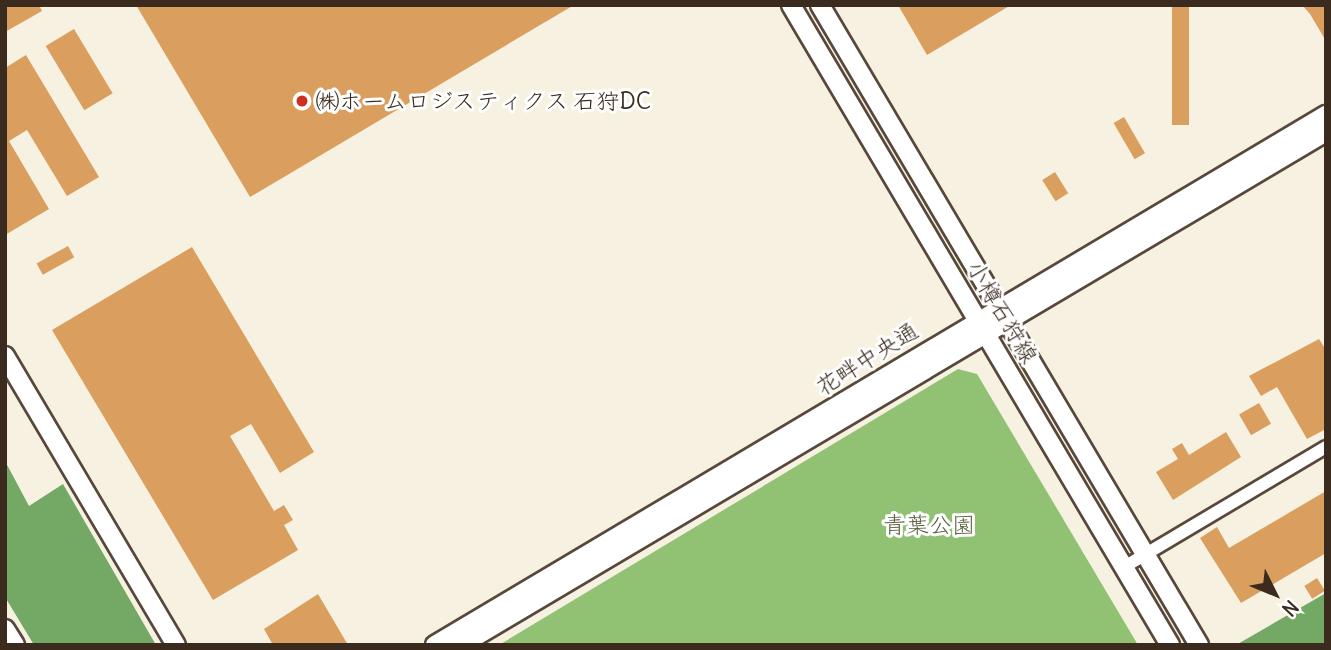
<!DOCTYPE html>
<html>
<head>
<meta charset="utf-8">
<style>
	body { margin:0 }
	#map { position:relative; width:1331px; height:650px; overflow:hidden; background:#f6f1e1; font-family:Delius,"Klee One",sans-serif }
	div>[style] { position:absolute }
	.green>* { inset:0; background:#91c273 }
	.forest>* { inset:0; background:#74a865 }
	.building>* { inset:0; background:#da9f5e; transform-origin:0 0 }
	.roads { filter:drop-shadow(2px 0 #57483b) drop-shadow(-2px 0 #57483b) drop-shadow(0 2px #57483b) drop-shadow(0 -2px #57483b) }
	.street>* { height:12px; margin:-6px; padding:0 6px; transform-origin:6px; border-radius:6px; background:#fff }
	.secondary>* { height:18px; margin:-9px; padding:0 9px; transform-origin:9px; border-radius:9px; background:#fff }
	.dots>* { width:19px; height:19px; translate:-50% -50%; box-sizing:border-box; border:4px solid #fff; border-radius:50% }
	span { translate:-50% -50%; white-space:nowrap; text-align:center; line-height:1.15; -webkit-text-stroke:6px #fff; paint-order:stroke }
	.poi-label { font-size:23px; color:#3b2a1e }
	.left { translate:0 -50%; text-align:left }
	.street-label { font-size:23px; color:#3b2a1e }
	.park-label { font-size:23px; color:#595f3c }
	.frame { position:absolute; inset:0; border:7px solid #3b2a1e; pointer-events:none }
	.north { position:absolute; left:1240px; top:559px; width:70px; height:70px; -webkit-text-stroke:5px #fff; paint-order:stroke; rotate:133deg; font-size:19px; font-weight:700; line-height:28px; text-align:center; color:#3b2a1e }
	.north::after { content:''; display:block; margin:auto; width:24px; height:32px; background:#3b2a1e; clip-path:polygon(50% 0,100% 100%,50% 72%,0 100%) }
</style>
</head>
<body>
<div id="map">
	<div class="green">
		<i style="clip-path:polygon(958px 369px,977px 374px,1138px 645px,499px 645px)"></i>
	</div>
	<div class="forest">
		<i style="clip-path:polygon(5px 461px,29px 506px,63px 484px,156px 645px,34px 645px,5px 597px)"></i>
		<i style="clip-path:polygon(1326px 593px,1326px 645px,1236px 645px)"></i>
	</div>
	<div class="building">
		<i style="clip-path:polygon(5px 5px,39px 5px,42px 11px,5px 32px)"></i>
		<i style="clip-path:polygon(136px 5px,574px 5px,250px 197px)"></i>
		<i style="clip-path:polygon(898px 5px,1011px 5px,927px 55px)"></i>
		<i style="left:1172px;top:5px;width:17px;height:120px"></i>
		<i style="clip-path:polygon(1302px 5px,1326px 5px,1326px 41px,1310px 14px)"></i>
		<i style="left:74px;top:29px;width:75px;height:33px;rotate:59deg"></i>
		<i style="clip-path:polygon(26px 55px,99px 177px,67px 196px,27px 130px,9px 141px,49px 209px,5px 235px,5px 68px)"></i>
		<i style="left:1124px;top:117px;width:42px;height:12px;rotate:60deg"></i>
		<i style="left:1055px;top:172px;width:25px;height:15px;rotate:58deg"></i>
		<i style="left:68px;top:246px;width:13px;height:36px;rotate:61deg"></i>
		<i style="clip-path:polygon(192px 247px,314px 452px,280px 473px,251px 424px,230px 436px,274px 511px,284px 505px,293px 520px,284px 525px,298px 550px,213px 600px,52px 330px)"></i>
		<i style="clip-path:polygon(1319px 339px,1326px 350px,1326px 429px,1307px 439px,1277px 387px,1261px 396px,1249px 376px)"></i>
		<i style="left:1259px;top:403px;width:24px;height:23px;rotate:60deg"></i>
		<i style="clip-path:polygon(1226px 432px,1241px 457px,1173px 500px,1156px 472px,1178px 459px,1172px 449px,1182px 443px,1189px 455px)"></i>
		<i style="clip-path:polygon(1326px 491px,1326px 553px,1241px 603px,1200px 538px,1217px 527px,1229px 548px)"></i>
		<i style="left:1317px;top:578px;width:15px;height:15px;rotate:58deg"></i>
		<i style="clip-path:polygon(318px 594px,348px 645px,273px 645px,264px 629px)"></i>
	</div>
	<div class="roads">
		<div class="street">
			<i style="left:1124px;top:567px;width:235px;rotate:-30.7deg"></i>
		</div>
		<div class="secondary">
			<i style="left:791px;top:5px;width:744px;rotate:59.37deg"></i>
			<i style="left:820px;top:5px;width:744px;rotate:59.37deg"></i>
			<i style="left:5px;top:356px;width:336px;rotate:59.4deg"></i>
			<i style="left:5px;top:629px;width:19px;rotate:58deg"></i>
			<i style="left:435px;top:645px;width:1037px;rotate:-30.75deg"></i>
			<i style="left:461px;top:645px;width:1006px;rotate:-30.67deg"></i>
		</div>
	</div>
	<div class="dots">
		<i style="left:302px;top:101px;background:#c8321e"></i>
	</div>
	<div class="poi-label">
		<span class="left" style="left:316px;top:101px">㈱ホームロジスティクス 石狩DC</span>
	</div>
	<div class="street-label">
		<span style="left:1002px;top:312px;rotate:59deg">小樽石狩線</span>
		<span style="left:867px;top:359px;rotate:-32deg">花畔中央通</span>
	</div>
	<div class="park-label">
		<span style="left:929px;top:525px">青葉公園</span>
	</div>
	<div class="frame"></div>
	<div class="north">N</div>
</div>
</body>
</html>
